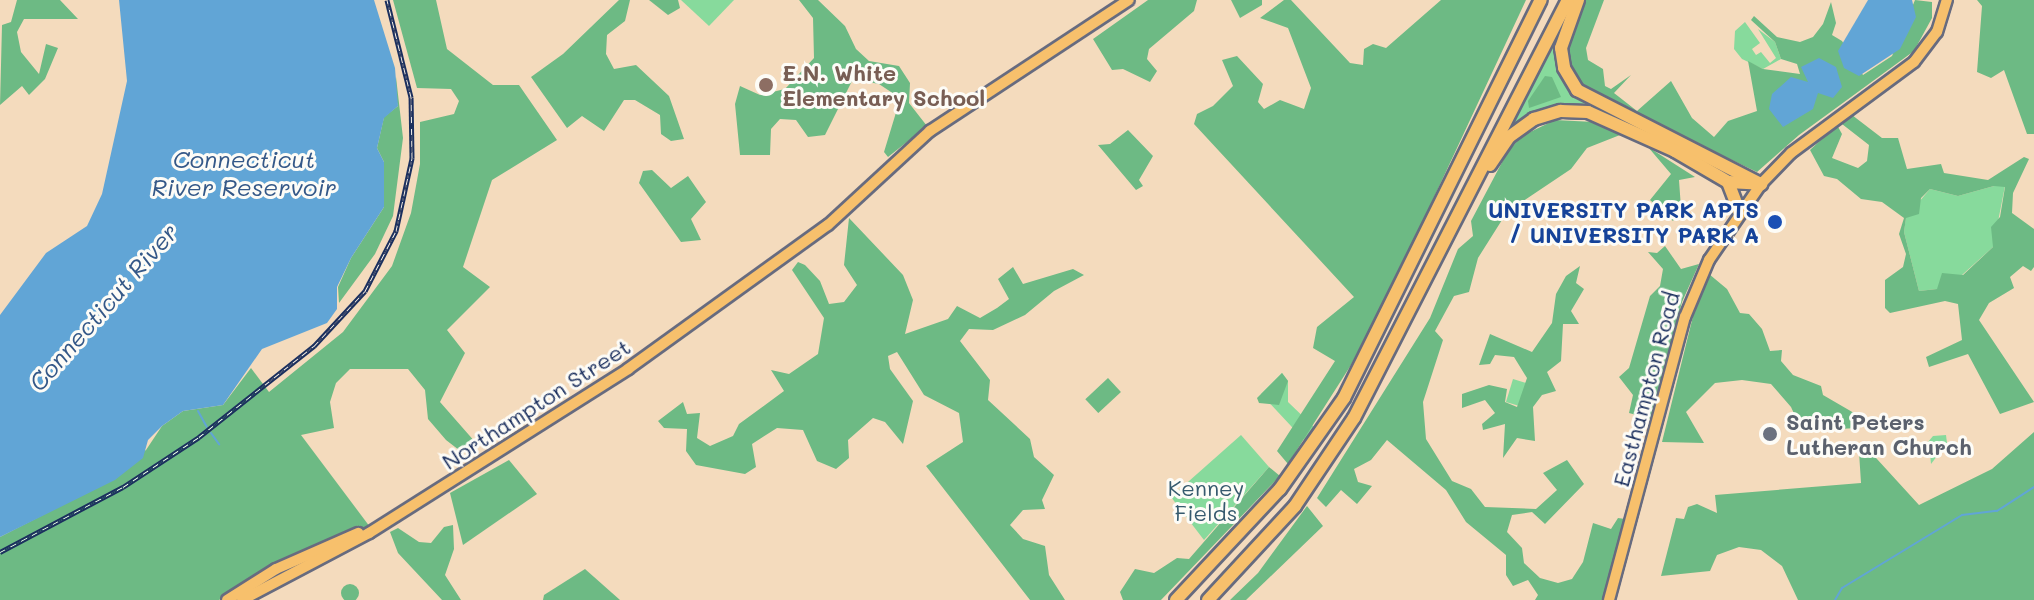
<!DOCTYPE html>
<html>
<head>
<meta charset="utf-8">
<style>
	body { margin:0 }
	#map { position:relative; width:2034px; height:600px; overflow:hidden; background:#f4dbbd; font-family:Mali,sans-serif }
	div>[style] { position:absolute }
	.green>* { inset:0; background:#87da9c; transform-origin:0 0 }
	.forest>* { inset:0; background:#6dba84; transform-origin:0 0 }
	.round { border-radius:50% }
	.water>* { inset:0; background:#61a5d6 }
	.stream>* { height:2px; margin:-1px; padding:0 1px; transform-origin:1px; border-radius:1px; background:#61a5d6 }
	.roads { filter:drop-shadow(2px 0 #676b7f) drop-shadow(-2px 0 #676b7f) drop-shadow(0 2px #676b7f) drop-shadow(0 -2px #676b7f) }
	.major>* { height:10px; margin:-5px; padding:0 5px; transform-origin:5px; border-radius:5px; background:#f7c06c }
	.highway>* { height:12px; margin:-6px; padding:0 6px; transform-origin:6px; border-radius:6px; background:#f7c06c }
	.rail>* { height:5px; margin-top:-2.5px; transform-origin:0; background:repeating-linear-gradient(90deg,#fdfcf7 0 6px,#1b2f5e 0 12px); box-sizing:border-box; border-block:2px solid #1b2f5e }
	.dots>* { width:22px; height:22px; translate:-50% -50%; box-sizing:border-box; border:4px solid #fdfcf7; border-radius:50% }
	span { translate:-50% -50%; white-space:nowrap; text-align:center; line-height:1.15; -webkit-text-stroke:6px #fdfcf7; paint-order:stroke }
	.education-label { font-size:22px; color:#785e54; font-weight:700 }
	.left { translate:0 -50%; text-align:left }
	.transit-label { font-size:22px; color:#164399; font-weight:700 }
	.right { translate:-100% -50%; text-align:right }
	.street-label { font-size:22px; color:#1b2f5e }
	.worship-label { font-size:22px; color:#5b616d; font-weight:700 }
	.park-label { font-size:22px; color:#365a6e }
	.water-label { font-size:24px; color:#345888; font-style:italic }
</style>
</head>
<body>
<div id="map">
	<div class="green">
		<i style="clip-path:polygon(681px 0,734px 0,709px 26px)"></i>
		<i style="clip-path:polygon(1570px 11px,1559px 36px,1585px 100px,1726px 168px,1740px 181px,1582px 108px,1506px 134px)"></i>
		<i style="clip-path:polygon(1745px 22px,1760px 43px,1752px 49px,1756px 55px,1761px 52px,1770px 63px,1776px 58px,1758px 29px,1775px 42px,1781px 59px,1763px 69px,1742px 59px,1734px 49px,1735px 31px)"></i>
		<i style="clip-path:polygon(1994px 186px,2005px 186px,1993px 247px,1962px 275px,1937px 289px,1919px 291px,1904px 232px,1906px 217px,1930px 189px,1958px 196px)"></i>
		<i style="clip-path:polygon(1282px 373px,1288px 381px,1288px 402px,1314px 427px,1305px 441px,1261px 394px)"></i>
		<i style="left:1513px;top:379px;width:14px;height:24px;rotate:17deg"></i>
		<i style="clip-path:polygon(1241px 435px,1269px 467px,1204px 540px,1171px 497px)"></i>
		<i style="clip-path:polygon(1933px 436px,1946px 435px,1947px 443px,1931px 464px,1930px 453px,1923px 454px,1923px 448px)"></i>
	</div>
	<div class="forest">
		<i style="clip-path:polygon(17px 0,60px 0,78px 19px,24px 19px,17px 32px,21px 52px,39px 74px,46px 44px,58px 48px,45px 79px,29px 95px,22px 86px,0 105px,2px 25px,11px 22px)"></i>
		<i style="clip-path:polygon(393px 0,436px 0,447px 49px,493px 85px,519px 85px,557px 140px,492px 180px,463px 267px,490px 287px,447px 330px,465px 353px,440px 402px,476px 443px,459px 450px,446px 440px,428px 419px,425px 390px,408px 369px,350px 369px,336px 383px,330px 402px,334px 428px,301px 435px,376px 535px,256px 575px,219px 600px,0 600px,0 537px,70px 501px,146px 450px,162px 426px,183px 411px,223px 405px,251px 368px,269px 392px,343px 332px,392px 266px,411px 213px,420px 164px,420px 122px,454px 114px,459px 101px,451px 89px,417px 88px)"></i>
		<i style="clip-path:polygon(619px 0,630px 0,625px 21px,607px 35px,606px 54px,614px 69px,636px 65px,669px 96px,684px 139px,671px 141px,661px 134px,660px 115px,635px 100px,624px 100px,604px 131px,582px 116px,567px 128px,531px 77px,563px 54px)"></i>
		<i style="clip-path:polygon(649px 0,678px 0,680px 8px,668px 15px)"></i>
		<i style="clip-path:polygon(799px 0,818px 0,845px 26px,856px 49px,869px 61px,899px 66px,910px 83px,909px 103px,927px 126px,888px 157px,884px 152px,898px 106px,894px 94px,879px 84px,853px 79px,825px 135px,808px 137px,796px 120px,780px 119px,771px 129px,770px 155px,740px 155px,735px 104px,740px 86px,760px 95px,785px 89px,814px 58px,813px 18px)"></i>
		<i style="clip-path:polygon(1148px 0,1197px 0,1194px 11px,1149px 49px,1147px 59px,1157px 71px,1150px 82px,1123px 69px,1112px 70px,1093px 39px)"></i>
		<i style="clip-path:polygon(1231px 0,1262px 0,1262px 5px,1240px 18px)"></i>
		<i style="clip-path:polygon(1284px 0,1291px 0,1350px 63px,1363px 65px,1364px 49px,1373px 44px,1386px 48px,1441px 0,1526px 0,1394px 283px,1351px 365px,1288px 464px,1277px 451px,1335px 361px,1313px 348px,1317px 327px,1354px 297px,1194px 124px,1197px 114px,1213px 106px,1233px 86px,1222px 60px,1237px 56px,1263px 84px,1258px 102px,1264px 109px,1280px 100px,1304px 109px,1311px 88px,1288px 28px,1260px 18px)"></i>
		<i style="clip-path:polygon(1585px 0,1604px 0,1586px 48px,1588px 60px,1603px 69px,1605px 86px,1611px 89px,1631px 75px,1614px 93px,1637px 111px,1671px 81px,1692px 118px,1714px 137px,1728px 121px,1757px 111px,1748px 61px,1763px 69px,1800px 74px,1797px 64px,1781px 59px,1775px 42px,1751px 20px,1754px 16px,1777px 37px,1800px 42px,1813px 37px,1823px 24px,1831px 2px,1836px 23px,1832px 35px,1842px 41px,1863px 75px,1892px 56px,1915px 0,1932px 2px,1932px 18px,1914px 51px,1799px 135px,1757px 172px,1584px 90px,1570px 70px,1566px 46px)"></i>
		<i style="clip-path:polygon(1977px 0,2034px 0,2034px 134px,2027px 134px,2004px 70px,1991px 78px,1977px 72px,1982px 6px)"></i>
		<i style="clip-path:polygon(1545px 76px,1552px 77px,1561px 97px,1529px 108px,1528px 101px)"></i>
		<i style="clip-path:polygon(396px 77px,403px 138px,393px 216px,375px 254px,339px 303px,338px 287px,351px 258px,384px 207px,384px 162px,377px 148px,384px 117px,398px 106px,393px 88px)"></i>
		<i style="clip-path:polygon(evenodd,1852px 115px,1882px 138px,1898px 138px,1907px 169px,1941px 164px,1944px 173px,1988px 180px,2024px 157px,2029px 159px,2013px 193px,2012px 213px,2034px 229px,2034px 267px,2031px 271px,2023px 266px,2010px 277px,2014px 288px,1989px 303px,1979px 320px,2034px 402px,2000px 414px,1968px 354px,1929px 367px,1926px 357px,1962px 340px,1958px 304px,1945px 301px,1890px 313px,1885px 308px,1885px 280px,1903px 267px,1906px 254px,1899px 234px,1904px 218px,1882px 202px,1861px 199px,1837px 179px,1824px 176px,1810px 150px,1837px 125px,1842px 134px,1832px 158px,1858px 168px,1867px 161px,1869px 145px,1842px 124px,1852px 115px,1994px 186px,2005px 187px,2000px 217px,1991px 227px,1993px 247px,1963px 275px,1942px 273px,1937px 289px,1919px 291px,1904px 232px,1906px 218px,1919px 214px,1921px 198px,1930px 189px,1958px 196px,1994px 186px)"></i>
		<i style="clip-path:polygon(1555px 120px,1594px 122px,1620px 135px,1587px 148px,1571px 169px,1507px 212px,1478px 258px,1469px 292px,1454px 296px,1435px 331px,1443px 340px,1423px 402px,1426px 439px,1452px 481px,1471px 489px,1485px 507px,1536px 509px,1557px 490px,1543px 473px,1567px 460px,1584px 484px,1545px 524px,1532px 512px,1512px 515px,1507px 532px,1522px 548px,1524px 563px,1540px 578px,1558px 583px,1572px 579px,1583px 562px,1593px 523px,1611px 529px,1618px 518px,1625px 519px,1602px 600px,1535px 600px,1538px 595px,1528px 580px,1513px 586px,1506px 575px,1506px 555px,1466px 522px,1446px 490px,1387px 440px,1371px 460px,1354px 469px,1358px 482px,1372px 486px,1357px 504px,1341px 490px,1326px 507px,1317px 498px,1430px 318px,1458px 249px,1473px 236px,1471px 221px,1508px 151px,1522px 136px)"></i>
		<i style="clip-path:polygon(1128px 130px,1153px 156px,1139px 180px,1143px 186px,1136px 190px,1098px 145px,1110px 144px)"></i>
		<i style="clip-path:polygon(1648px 147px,1695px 177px,1679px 180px,1681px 208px,1673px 221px,1650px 200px,1671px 174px)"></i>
		<i style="clip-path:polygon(652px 170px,671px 188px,688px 176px,706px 202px,691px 219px,701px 240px,681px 242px,639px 183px,643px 171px)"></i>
		<i style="clip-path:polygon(849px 218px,903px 275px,913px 300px,905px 334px,948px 319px,957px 306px,980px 318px,997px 308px,1009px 299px,998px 279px,1013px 267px,1023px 284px,1073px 269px,1084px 275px,1054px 291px,1025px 315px,993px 330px,969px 329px,960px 341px,990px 380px,988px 400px,1030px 439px,1034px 457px,1054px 475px,1042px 500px,1045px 509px,1023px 510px,1010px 525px,1023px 539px,1045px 546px,1049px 575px,1065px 600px,1030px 600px,926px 466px,963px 442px,959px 413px,924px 395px,897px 352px,888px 356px,890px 369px,913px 401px,903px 444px,885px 422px,873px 418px,848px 440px,849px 458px,836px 469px,817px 461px,803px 430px,777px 428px,752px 444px,756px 467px,745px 474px,696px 465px,686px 451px,687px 429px,664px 428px,658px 421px,683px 402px,687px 414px,700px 413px,697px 438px,710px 446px,733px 436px,739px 424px,784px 391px,771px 370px,789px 374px,818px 354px,824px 318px,792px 270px,798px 262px,805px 265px,820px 281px,829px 304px,844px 302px,857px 285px,844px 265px)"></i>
		<i style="clip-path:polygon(1665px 246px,1681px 269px,1699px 264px,1682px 302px,1651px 419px,1629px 413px,1633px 395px,1619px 377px,1629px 368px,1650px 296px,1660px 286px,1663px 269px,1648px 252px,1657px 253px)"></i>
		<i style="clip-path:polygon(1580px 266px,1576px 283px,1584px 289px,1571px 311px,1579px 324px,1563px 324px,1561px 361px,1547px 372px,1556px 391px,1542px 395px,1533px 407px,1535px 441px,1517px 438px,1503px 458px,1505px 424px,1483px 430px,1482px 424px,1495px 413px,1485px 400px,1462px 408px,1462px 394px,1489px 385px,1507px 389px,1505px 402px,1517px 407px,1527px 378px,1514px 357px,1495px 355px,1490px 364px,1479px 365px,1490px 334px,1532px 352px,1552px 323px,1556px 294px,1566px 276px)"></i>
		<i style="clip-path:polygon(1709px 274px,1727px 289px,1740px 313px,1749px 314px,1762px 329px,1770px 351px,1782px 350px,1781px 361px,1793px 375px,1821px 386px,1823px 395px,1854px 413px,1857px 428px,1802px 431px,1791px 407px,1771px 384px,1742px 380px,1715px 383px,1686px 412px,1704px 443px,1662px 442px,1696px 304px)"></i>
		<i style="clip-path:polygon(1282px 373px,1288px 381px,1279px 405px,1259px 403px,1257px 398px)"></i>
		<i style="left:1108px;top:378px;width:19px;height:31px;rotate:47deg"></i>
		<i style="clip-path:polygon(2034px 432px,2034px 600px,1798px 600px,1782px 566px,1761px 550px,1739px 547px,1717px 555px,1710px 571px,1661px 576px,1676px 518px,1684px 519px,1688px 507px,1697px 504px,1717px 513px,1715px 495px,1861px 483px,1859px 452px,1866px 447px,1919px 505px,1992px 469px)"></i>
		<i style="clip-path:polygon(509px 460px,537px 494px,463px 545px,450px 493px)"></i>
		<i style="clip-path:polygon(1269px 467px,1280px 476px,1161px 600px,1123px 600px,1120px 592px,1135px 569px,1154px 573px,1177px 558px,1189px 559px)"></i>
		<i style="clip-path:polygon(1307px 506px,1323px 526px,1246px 600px,1230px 600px,1258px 573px)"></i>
		<i style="clip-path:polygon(453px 525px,454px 549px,445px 575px,461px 600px,442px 600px,398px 553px,390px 532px,398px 528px,419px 542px,431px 543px,444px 527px)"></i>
		<i style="clip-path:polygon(585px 569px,620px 600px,543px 600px,544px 595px)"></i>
		<i class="round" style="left:341px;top:584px;width:18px;height:18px"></i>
	</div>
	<div class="water">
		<i style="clip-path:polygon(119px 0,374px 0,395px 68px,398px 106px,384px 118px,377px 148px,384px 162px,384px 207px,351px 258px,337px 287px,337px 309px,327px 323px,262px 349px,223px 405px,183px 411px,162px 426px,148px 440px,143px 458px,115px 480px,0 537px,0 315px,46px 253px,87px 226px,102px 194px,127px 81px)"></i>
		<i style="clip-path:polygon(1868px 0,1912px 0,1916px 17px,1900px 49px,1859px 76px,1844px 68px,1838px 51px)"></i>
		<i style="clip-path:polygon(1819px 58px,1836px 67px,1842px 87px,1833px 98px,1818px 93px,1813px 109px,1783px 127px,1769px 109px,1772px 94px,1791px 77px,1808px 82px,1801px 67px)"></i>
	</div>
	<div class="stream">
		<i style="left:198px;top:411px;width:18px;rotate:61deg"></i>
		<i style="left:211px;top:433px;width:14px;rotate:54deg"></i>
		<i style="left:1835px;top:600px;width:14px;rotate:-60deg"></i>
		<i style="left:1842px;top:588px;width:140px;rotate:-31.3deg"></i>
		<i style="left:1962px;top:515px;width:35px;rotate:-7deg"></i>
		<i style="left:1997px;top:511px;width:44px;rotate:-33deg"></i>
	</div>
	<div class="roads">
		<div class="major">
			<i style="left:227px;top:600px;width:58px;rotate:-32.3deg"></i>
			<i style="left:276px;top:569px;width:90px;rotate:-23.7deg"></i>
			<i style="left:242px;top:600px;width:144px;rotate:-27.8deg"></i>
			<i style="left:369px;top:533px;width:307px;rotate:-32.3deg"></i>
			<i style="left:628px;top:369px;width:246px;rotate:-35.8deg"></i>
			<i style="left:828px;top:225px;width:139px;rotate:-42.7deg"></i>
			<i style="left:930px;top:131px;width:238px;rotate:-33.4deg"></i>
			<i style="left:1609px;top:600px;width:293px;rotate:-75deg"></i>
			<i style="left:1685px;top:317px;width:62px;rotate:-67.2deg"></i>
			<i style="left:1709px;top:260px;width:92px;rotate:-55.6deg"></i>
			<i style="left:1761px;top:184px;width:43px;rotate:-45.9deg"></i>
			<i style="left:1791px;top:153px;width:153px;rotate:-36.5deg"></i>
			<i style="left:1914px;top:62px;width:38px;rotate:-53deg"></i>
			<i style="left:1937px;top:32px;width:34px;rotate:-73deg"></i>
		</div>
		<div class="highway">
			<i style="left:1578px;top:0;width:51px;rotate:109.5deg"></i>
			<i style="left:1561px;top:48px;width:20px;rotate:81deg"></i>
			<i style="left:1564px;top:68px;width:26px;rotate:59deg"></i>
			<i style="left:1577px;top:90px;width:207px;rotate:27.1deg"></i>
			<i style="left:1490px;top:165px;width:34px;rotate:-56deg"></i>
			<i style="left:1509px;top:137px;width:31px;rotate:-36deg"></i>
			<i style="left:1534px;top:119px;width:28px;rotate:-17deg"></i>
			<i style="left:1561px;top:111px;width:27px;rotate:2deg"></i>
			<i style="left:1588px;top:112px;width:95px;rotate:24.1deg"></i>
			<i style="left:1675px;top:151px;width:61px;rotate:30.3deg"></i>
			<i style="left:1728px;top:182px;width:33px;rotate:69deg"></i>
			<i style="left:1728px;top:182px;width:33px;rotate:3deg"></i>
			<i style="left:1176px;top:600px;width:152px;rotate:-46.9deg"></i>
			<i style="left:1280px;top:489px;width:111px;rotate:-54.9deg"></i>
			<i style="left:1344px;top:398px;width:444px;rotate:-63.7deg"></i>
			<i style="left:1208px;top:600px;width:128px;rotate:-47.2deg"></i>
			<i style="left:1295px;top:506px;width:106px;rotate:-56.2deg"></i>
			<i style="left:1354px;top:418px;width:470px;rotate:-62.9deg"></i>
		</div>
	</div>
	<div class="rail">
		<i style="left:0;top:552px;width:139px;rotate:-27.9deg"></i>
		<i style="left:123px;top:487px;width:91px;rotate:-33.3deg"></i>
		<i style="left:199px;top:437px;width:147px;rotate:-38.4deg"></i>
		<i style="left:314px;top:346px;width:75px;rotate:-47.2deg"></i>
		<i style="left:365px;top:291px;width:68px;rotate:-62.7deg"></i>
		<i style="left:396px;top:231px;width:75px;rotate:-77.6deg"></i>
		<i style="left:412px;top:158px;width:61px;rotate:-90.9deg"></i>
		<i style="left:411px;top:97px;width:100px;rotate:-103.9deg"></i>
	</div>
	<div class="dots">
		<i style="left:766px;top:85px;background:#8d6e63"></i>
		<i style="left:1775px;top:222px;background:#1a4fb4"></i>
		<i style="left:1770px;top:434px;background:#6b7280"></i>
	</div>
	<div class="education-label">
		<span class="left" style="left:782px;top:85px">E.N. White<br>Elementary School</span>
	</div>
	<div class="transit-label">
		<span class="right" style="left:1759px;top:222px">UNIVERSITY PARK APTS<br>/ UNIVERSITY PARK A</span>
	</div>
	<div class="street-label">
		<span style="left:1646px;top:389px;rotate:-75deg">Easthampton Road</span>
		<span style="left:536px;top:404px;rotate:-33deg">Northampton Street</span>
	</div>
	<div class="worship-label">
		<span class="left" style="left:1786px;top:434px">Saint Peters<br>Lutheran Church</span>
	</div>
	<div class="park-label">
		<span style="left:1206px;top:500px">Kenney<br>Fields</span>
	</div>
	<div class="water-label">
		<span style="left:244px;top:173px">Connecticut<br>River Reservoir</span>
		<span style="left:103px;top:307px;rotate:-49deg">Connecticut River</span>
	</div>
</div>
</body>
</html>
